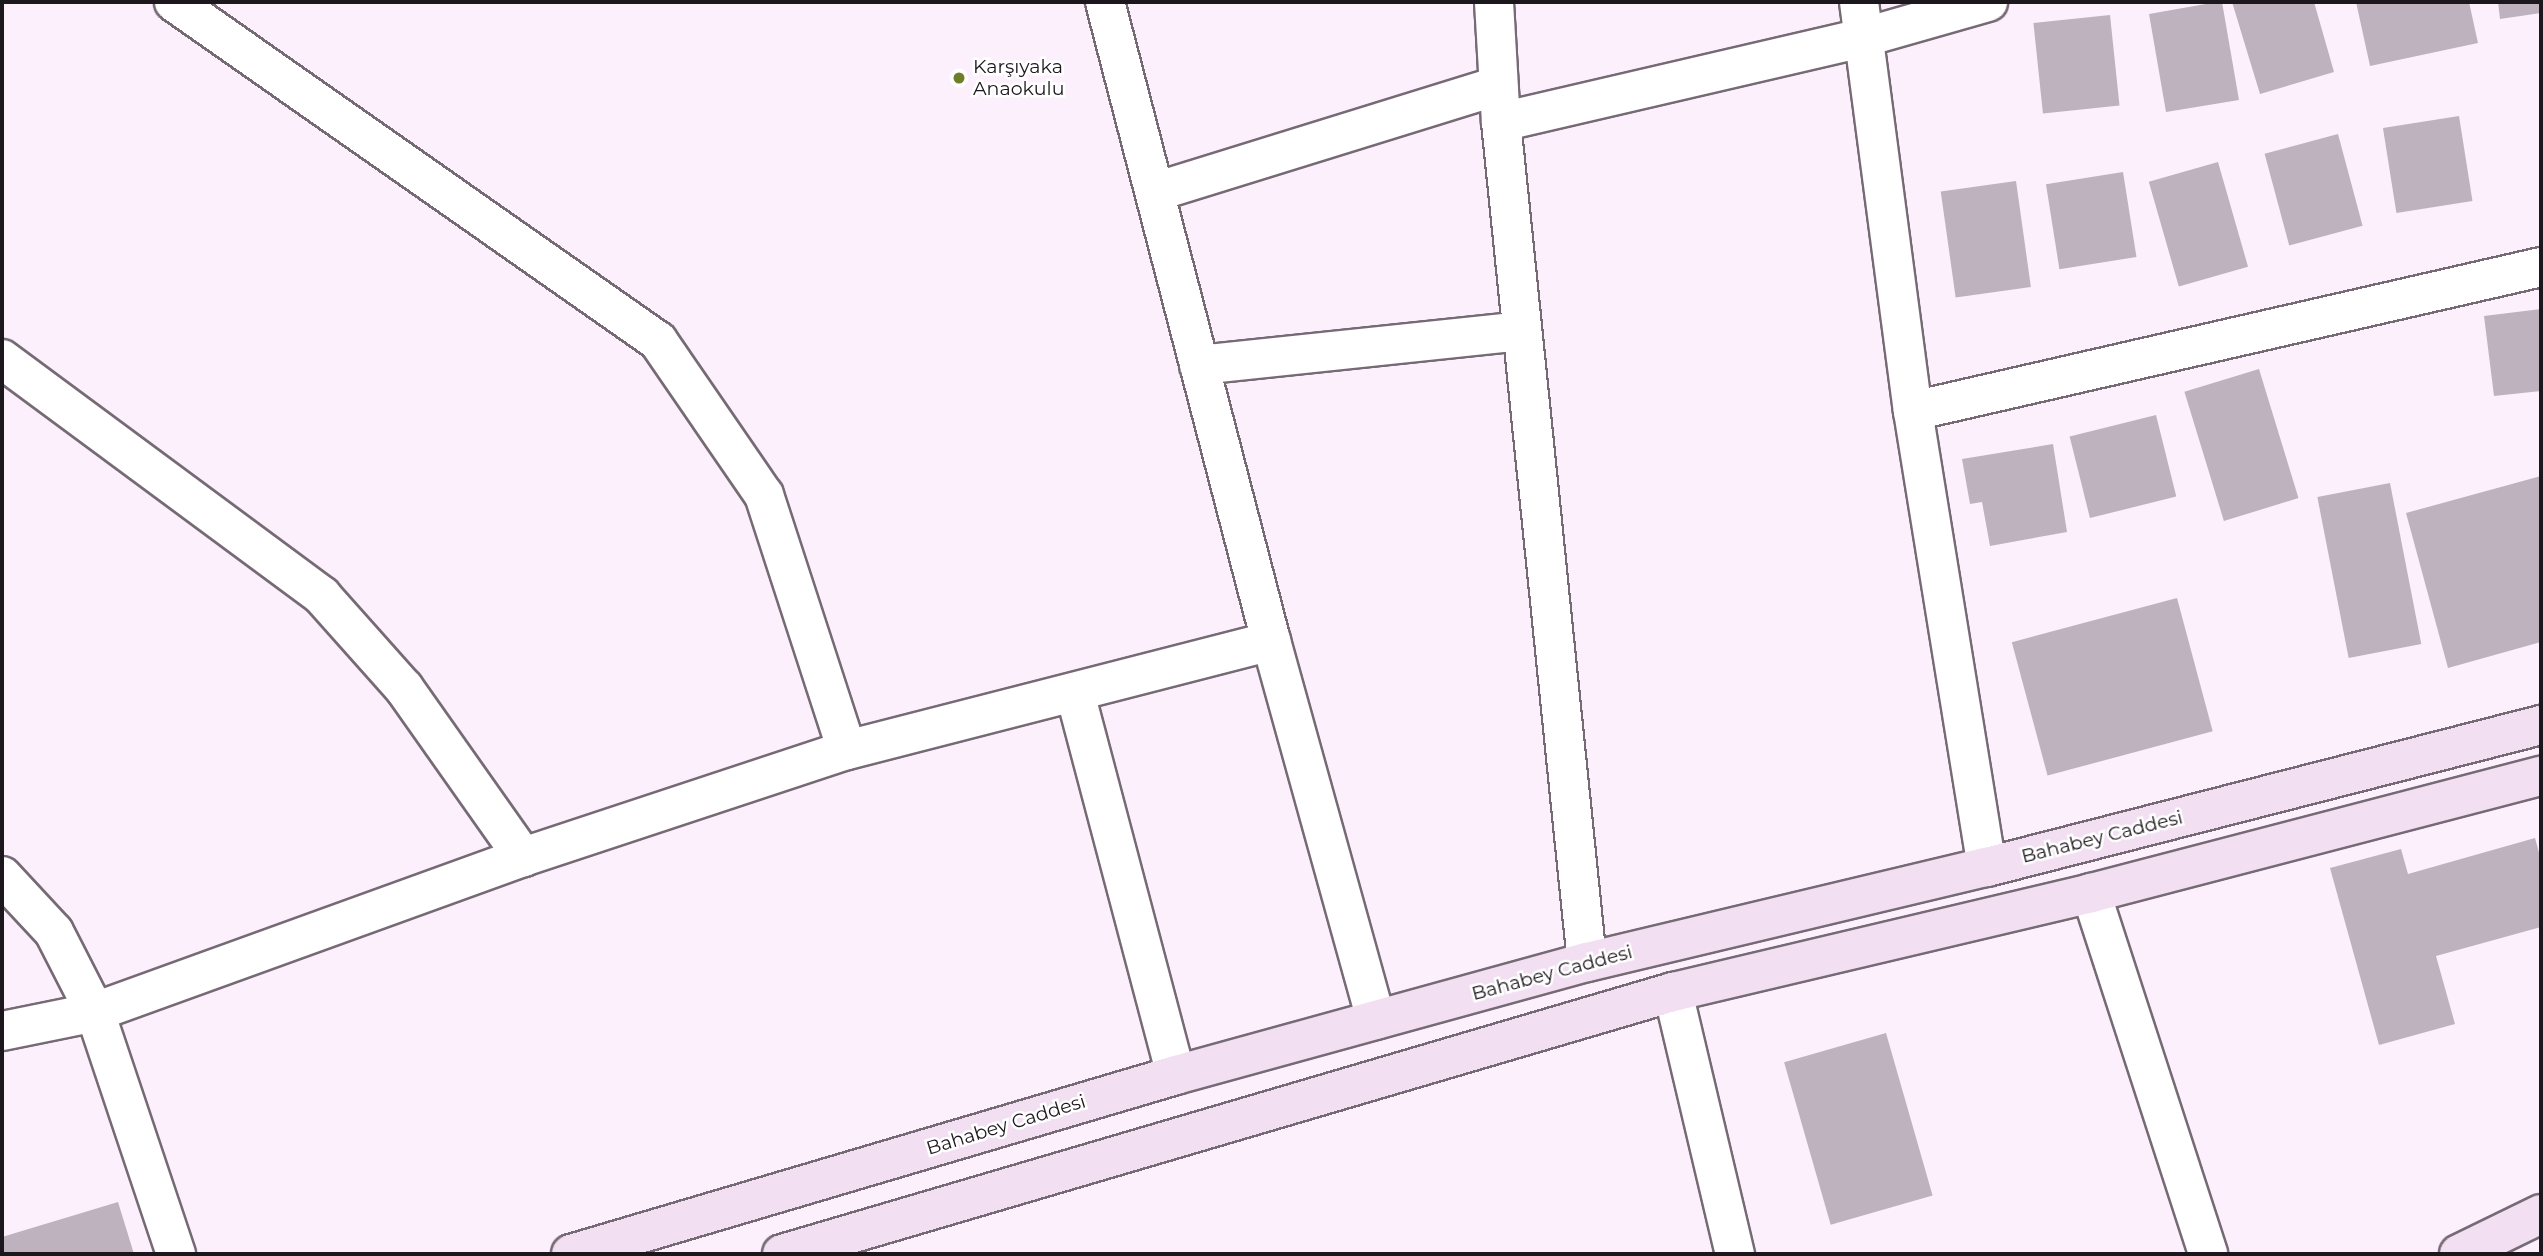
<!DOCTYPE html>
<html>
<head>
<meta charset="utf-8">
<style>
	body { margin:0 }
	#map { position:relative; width:2543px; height:1256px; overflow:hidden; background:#fdf0fd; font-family:Montserrat,sans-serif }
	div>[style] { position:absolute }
	.building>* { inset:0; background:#beb2be; transform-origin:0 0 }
	.roads { filter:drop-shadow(2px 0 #766a75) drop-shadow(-2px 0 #766a75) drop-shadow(0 2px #766a75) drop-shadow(0 -2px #766a75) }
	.street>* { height:38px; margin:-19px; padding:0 19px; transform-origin:19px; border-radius:19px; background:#fff }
	.secondary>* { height:38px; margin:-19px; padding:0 19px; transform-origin:19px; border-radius:19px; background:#f2e0f2 }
	.dots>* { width:19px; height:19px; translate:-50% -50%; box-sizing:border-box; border:4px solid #fff; border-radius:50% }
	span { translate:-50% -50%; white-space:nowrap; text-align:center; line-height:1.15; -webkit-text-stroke:5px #fff; paint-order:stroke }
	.poi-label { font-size:19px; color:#1c171c }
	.left { translate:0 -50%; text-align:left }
	.street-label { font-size:19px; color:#1c171c }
	.frame { position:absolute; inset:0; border:4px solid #1c171c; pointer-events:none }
</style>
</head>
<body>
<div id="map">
	<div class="building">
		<i style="clip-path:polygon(2217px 2px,2222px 2px,2239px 100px,2166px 112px,2149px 14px)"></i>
		<i style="clip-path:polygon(2232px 2px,2314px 2px,2334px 72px,2260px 94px)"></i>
		<i style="clip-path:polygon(2356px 2px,2469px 2px,2478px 43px,2370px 66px)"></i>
		<i style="clip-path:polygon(2498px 2px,2541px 2px,2541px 13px,2500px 19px)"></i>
		<i style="left:2110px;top:15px;width:91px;height:77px;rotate:84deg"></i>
		<i style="left:2459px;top:116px;width:86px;height:77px;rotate:81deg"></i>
		<i style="left:2338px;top:134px;width:95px;height:76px;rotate:75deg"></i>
		<i style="left:2218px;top:162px;width:109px;height:72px;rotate:74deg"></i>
		<i style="left:2123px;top:172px;width:86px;height:78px;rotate:81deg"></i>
		<i style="left:2016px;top:181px;width:107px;height:76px;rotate:82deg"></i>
		<i style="clip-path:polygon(2541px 309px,2541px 391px,2494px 396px,2484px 316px)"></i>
		<i style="left:2259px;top:369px;width:135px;height:78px;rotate:73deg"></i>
		<i style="left:2156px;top:415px;width:84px;height:89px;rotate:76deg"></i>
		<i style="clip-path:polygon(2053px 444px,2067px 532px,1990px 546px,1982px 502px,1970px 504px,1962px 459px)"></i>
		<i style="clip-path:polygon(2541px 476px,2541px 642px,2448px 668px,2406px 513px)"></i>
		<i style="left:2390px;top:483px;width:164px;height:74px;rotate:79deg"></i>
		<i style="left:2177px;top:598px;width:138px;height:171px;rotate:75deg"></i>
		<i style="clip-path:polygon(2535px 838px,2541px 860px,2541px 927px,2436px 956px,2455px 1024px,2379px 1045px,2330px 868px,2401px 849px,2408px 874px)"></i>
		<i style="left:1886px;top:1033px;width:169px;height:106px;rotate:74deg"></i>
		<i style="clip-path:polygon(118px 1202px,134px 1254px,2px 1254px,2px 1237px)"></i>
	</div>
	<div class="roads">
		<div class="street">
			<i style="left:174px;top:2px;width:591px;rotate:35.01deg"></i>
			<i style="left:658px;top:341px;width:187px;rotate:55.5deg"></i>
			<i style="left:764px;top:495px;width:268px;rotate:72deg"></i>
			<i style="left:1105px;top:2px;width:660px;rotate:75.44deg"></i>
			<i style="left:1271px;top:641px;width:393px;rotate:74.5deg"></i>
			<i style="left:1494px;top:2px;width:120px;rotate:86.7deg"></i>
			<i style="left:1501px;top:122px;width:844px;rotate:84.15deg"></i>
			<i style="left:1859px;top:2px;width:413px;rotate:82.5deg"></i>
			<i style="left:1913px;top:411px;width:462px;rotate:80.8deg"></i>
			<i style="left:1501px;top:122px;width:374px;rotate:-13.1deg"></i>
			<i style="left:1865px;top:37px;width:128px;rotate:-15.9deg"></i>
			<i style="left:1155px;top:192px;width:359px;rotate:-17.2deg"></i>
			<i style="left:2px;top:359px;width:398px;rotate:36.5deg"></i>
			<i style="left:322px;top:596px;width:123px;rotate:48.3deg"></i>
			<i style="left:404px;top:688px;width:207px;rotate:54.8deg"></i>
			<i style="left:1199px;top:365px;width:324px;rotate:-6deg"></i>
			<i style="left:1913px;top:411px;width:644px;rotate:-12.91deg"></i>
			<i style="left:1075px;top:693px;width:395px;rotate:75.2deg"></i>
			<i style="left:2px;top:876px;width:76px;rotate:47.1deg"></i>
			<i style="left:54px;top:932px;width:90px;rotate:62.9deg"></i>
			<i style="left:95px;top:1012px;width:255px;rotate:71.5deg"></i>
			<i style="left:2091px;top:893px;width:379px;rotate:72deg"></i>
			<i style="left:1673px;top:992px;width:269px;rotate:76.7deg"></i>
			<i style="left:2px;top:1031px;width:95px;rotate:-11.5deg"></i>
			<i style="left:95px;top:1012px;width:455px;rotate:-19.9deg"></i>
			<i style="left:523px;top:857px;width:341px;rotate:-18.3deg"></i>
			<i style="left:847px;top:750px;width:438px;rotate:-14.4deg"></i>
		</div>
		<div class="secondary">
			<i style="left:571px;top:1254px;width:631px;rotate:-16.48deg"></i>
			<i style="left:1176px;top:1075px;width:426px;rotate:-15.4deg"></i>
			<i style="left:1587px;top:962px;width:411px;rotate:-13.4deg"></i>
			<i style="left:1987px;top:867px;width:572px;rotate:-14.38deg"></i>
			<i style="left:782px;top:1254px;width:929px;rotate:-16.39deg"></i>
			<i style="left:1673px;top:992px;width:430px;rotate:-13.3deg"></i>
			<i style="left:2091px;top:893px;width:465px;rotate:-14.6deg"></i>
			<i style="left:2459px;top:1254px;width:91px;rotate:-26deg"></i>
		</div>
	</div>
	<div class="dots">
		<i style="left:959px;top:78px;background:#717d29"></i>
	</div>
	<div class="poi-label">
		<span class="left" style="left:973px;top:78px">Karşıyaka<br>Anaokulu</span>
	</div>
	<div class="street-label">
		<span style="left:2102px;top:837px;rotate:-14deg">Bahabey Caddesi</span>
		<span style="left:1552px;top:973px;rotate:-15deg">Bahabey Caddesi</span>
		<span style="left:1006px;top:1125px;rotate:-17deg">Bahabey Caddesi</span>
	</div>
	<div class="frame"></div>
</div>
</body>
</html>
